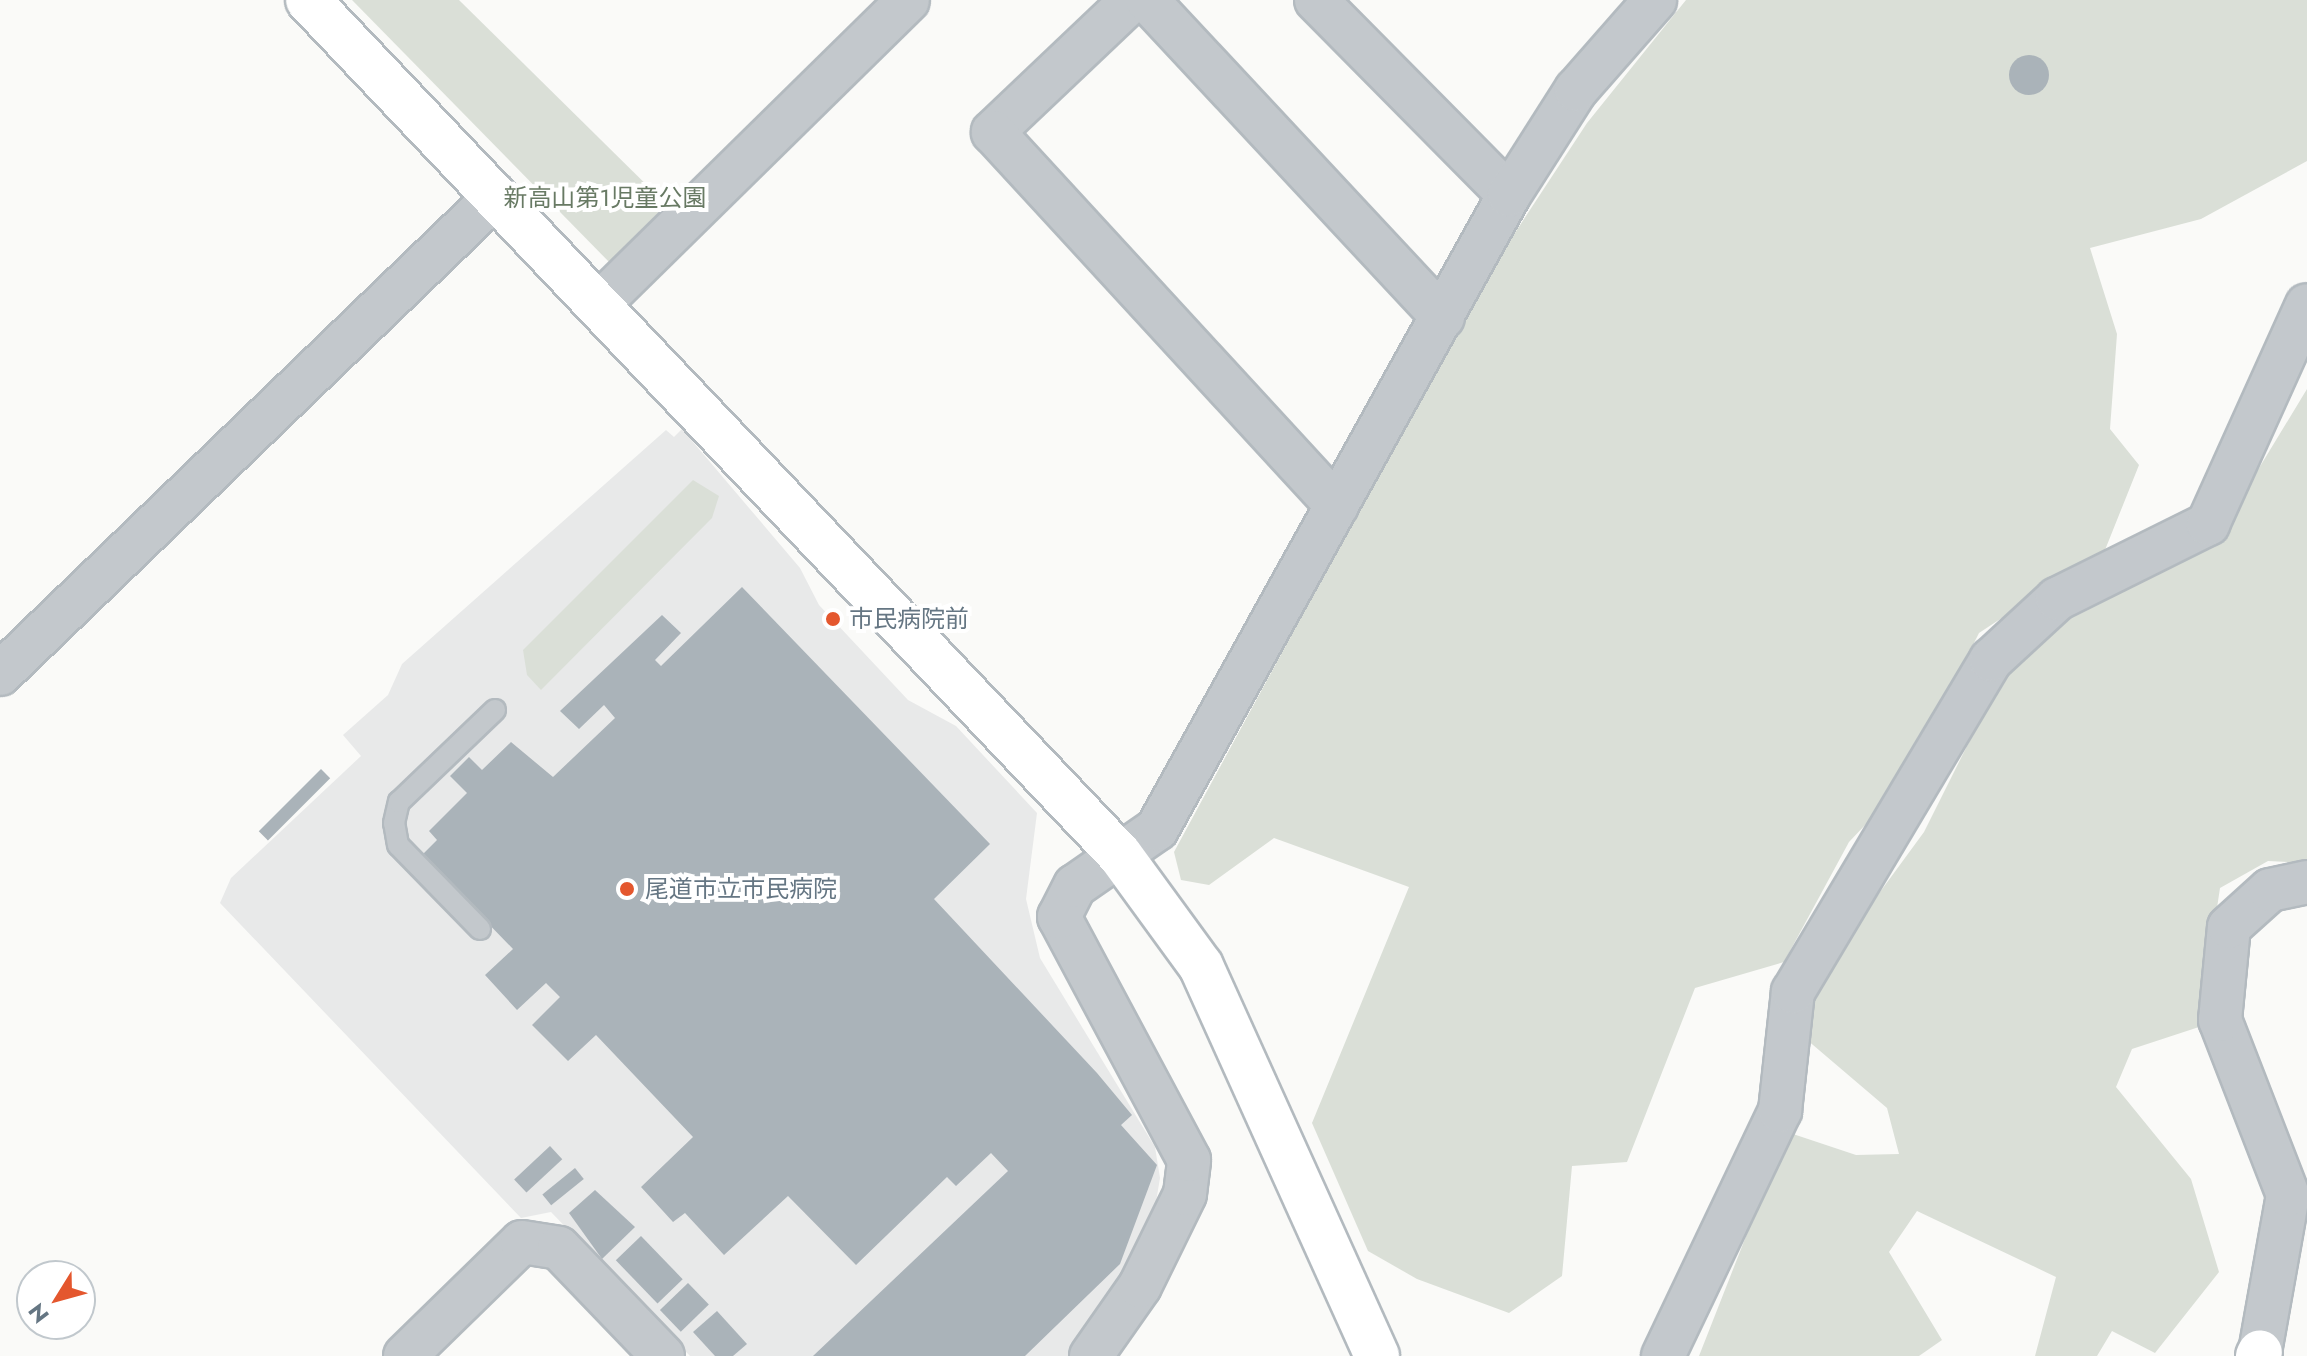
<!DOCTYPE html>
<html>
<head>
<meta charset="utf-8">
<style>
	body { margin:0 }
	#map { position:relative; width:2307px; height:1356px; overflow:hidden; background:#fafaf8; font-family:Jost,"Noto Sans JP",sans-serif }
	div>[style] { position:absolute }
	.built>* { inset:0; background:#e8e9e9 }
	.green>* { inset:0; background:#dadfd7 }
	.building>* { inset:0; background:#aab3b9; transform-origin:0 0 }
	.round { border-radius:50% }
	.roads { filter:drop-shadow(2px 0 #b3babf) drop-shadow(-2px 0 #b3babf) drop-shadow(0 2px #b3babf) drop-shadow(0 -2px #b3babf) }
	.lane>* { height:20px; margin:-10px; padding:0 10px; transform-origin:10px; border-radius:10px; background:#c3c8cc }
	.street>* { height:42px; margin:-21px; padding:0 21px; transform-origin:21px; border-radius:21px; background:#c3c8cc }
	.secondary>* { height:44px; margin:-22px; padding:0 22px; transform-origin:22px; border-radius:22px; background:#fff }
	.dots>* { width:22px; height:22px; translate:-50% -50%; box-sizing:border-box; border:4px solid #fff; border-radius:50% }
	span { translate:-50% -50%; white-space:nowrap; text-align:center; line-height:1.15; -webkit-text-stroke:8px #fff; paint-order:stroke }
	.park-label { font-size:24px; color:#687a64 }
	.poi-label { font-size:24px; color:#657683 }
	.left { translate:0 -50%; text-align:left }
	.north { position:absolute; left:16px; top:1260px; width:80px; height:80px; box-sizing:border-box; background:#fff; border:2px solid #c1c8cd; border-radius:50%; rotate:233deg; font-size:22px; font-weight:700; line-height:32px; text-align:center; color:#657683 }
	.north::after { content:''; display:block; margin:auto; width:28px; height:36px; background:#e4572e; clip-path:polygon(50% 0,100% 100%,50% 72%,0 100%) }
</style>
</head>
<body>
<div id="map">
	<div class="built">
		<i style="clip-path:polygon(682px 429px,800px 568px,819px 605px,908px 700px,956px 726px,1037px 813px,1026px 899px,1040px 958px,1155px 1147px,1160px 1178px,1154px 1214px,1125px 1276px,1068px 1356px,690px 1356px,551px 1212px,521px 1218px,220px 903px,231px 878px,361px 756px,343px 735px,388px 695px,402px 664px,666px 430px,674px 437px)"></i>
	</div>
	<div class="green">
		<i style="clip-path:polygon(352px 0,459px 0,671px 209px,612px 265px)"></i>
		<i style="clip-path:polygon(1686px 0,2307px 0,2307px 161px,2201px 219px,2090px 248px,2117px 334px,2110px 429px,2139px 465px,2105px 550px,1979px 633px,1903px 785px,1849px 842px,1784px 962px,1695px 988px,1627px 1162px,1572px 1166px,1562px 1276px,1509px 1313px,1417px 1279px,1368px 1251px,1312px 1123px,1409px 887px,1274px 838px,1209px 885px,1181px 880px,1174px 852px,1482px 283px,1587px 123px)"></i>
		<i style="clip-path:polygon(2307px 389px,2307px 863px,2268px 861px,2220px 888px,2199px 1027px,2132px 1049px,2116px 1087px,2191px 1179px,2219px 1272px,2155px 1353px,2112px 1331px,2097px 1356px,2035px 1356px,2056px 1277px,1917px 1211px,1889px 1252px,1942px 1340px,1919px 1356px,1699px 1356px,1787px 1132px,1856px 1155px,1899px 1154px,1887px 1108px,1806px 1039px,1817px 978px,1924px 832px,2013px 654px,2073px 604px,2210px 549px)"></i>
		<i style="clip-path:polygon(693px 480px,719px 496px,712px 518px,541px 690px,527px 675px,523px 650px)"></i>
	</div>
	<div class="building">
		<i class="round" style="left:2009px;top:55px;width:40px;height:40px"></i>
		<i style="clip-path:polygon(742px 587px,990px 844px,934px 899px,1097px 1073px,1132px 1115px,1121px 1125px,1157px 1165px,1120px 1264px,1025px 1356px,813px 1356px,1008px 1171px,991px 1153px,956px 1186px,947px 1177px,856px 1265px,788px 1196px,724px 1255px,685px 1213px,673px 1222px,641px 1187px,693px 1137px,596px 1035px,568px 1061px,532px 1025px,560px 997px,546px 983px,517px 1010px,485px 975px,513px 949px,422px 855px,437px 840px,429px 831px,467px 793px,450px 776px,469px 757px,482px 770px,511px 742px,553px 777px,615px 718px,604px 705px,579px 729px,560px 711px,662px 615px,681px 633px,655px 660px,661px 666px)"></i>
		<i style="left:321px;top:769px;width:13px;height:88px;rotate:45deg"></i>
		<i style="left:550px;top:1146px;width:18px;height:49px;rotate:47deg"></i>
		<i style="left:575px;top:1168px;width:14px;height:42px;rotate:51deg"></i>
		<i style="clip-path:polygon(595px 1190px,635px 1227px,602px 1259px,569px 1213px)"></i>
		<i style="left:641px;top:1236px;width:60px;height:35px;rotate:46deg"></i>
		<i style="left:688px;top:1283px;width:30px;height:39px;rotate:46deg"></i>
		<i style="clip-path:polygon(717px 1311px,747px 1344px,733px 1356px,715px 1356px,693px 1332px)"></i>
	</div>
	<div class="roads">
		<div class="lane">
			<i style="left:480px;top:929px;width:117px;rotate:-134.3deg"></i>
			<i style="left:398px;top:845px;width:22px;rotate:-100deg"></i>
			<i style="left:394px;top:823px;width:22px;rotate:-77deg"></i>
			<i style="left:399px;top:802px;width:133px;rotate:-43.8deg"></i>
		</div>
		<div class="street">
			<i style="left:1132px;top:0;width:192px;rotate:136.5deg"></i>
			<i style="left:993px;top:132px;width:508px;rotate:47.39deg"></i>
			<i style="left:1147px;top:0;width:434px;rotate:47deg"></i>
			<i style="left:1316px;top:0;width:274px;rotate:45.3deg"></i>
			<i style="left:599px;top:304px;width:433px;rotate:-44.5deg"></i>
			<i style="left:0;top:674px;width:689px;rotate:-43.94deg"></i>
			<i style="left:2260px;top:1352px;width:159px;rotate:-79.9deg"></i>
			<i style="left:2288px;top:1195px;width:188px;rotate:-111.2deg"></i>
			<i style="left:2220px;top:1020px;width:93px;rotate:-84.5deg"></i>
			<i style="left:2229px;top:927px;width:55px;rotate:-42.1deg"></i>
			<i style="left:2270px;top:890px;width:38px;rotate:-12deg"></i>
			<i style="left:405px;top:1356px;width:163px;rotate:-44.3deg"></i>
			<i style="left:522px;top:1242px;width:37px;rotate:9deg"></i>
			<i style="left:559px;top:1248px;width:150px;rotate:46.1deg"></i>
			<i style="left:1091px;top:1356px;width:85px;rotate:-55deg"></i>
			<i style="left:1140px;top:1286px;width:102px;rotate:-63.9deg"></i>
			<i style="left:1185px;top:1194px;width:34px;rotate:-83deg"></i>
			<i style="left:1189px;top:1160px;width:276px;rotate:-118.1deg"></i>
			<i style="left:1059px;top:917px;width:35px;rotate:-63deg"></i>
			<i style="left:1075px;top:886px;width:100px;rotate:-34.8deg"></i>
			<i style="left:1157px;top:829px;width:725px;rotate:-60.96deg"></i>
			<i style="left:1509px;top:195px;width:125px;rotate:-57.5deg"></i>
			<i style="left:1576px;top:90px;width:120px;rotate:-48.7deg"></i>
			<i style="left:1663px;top:1356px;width:272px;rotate:-64.5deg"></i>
			<i style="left:1780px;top:1111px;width:120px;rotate:-83.8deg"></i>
			<i style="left:1793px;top:992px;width:387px;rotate:-59.2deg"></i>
			<i style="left:1991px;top:660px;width:90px;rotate:-42.7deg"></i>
			<i style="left:2057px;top:599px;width:169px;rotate:-26.4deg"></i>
			<i style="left:2208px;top:524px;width:240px;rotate:-65.7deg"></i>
		</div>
		<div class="secondary">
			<i style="left:308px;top:0;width:1179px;rotate:46.48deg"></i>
			<i style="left:1120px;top:855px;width:137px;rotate:53.9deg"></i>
			<i style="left:1201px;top:966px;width:428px;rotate:65.7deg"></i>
			<i style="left:2258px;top:1356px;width:4px;rotate:-63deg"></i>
		</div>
	</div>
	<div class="dots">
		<i style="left:833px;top:619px;background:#e4572e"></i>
		<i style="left:627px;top:889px;background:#e4572e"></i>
	</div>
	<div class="park-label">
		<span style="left:605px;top:198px">新高山第1児童公園</span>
	</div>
	<div class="poi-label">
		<span class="left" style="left:849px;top:619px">市民病院前</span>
		<span class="left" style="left:645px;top:889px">尾道市立市民病院</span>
	</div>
	<div class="north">N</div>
</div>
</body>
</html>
